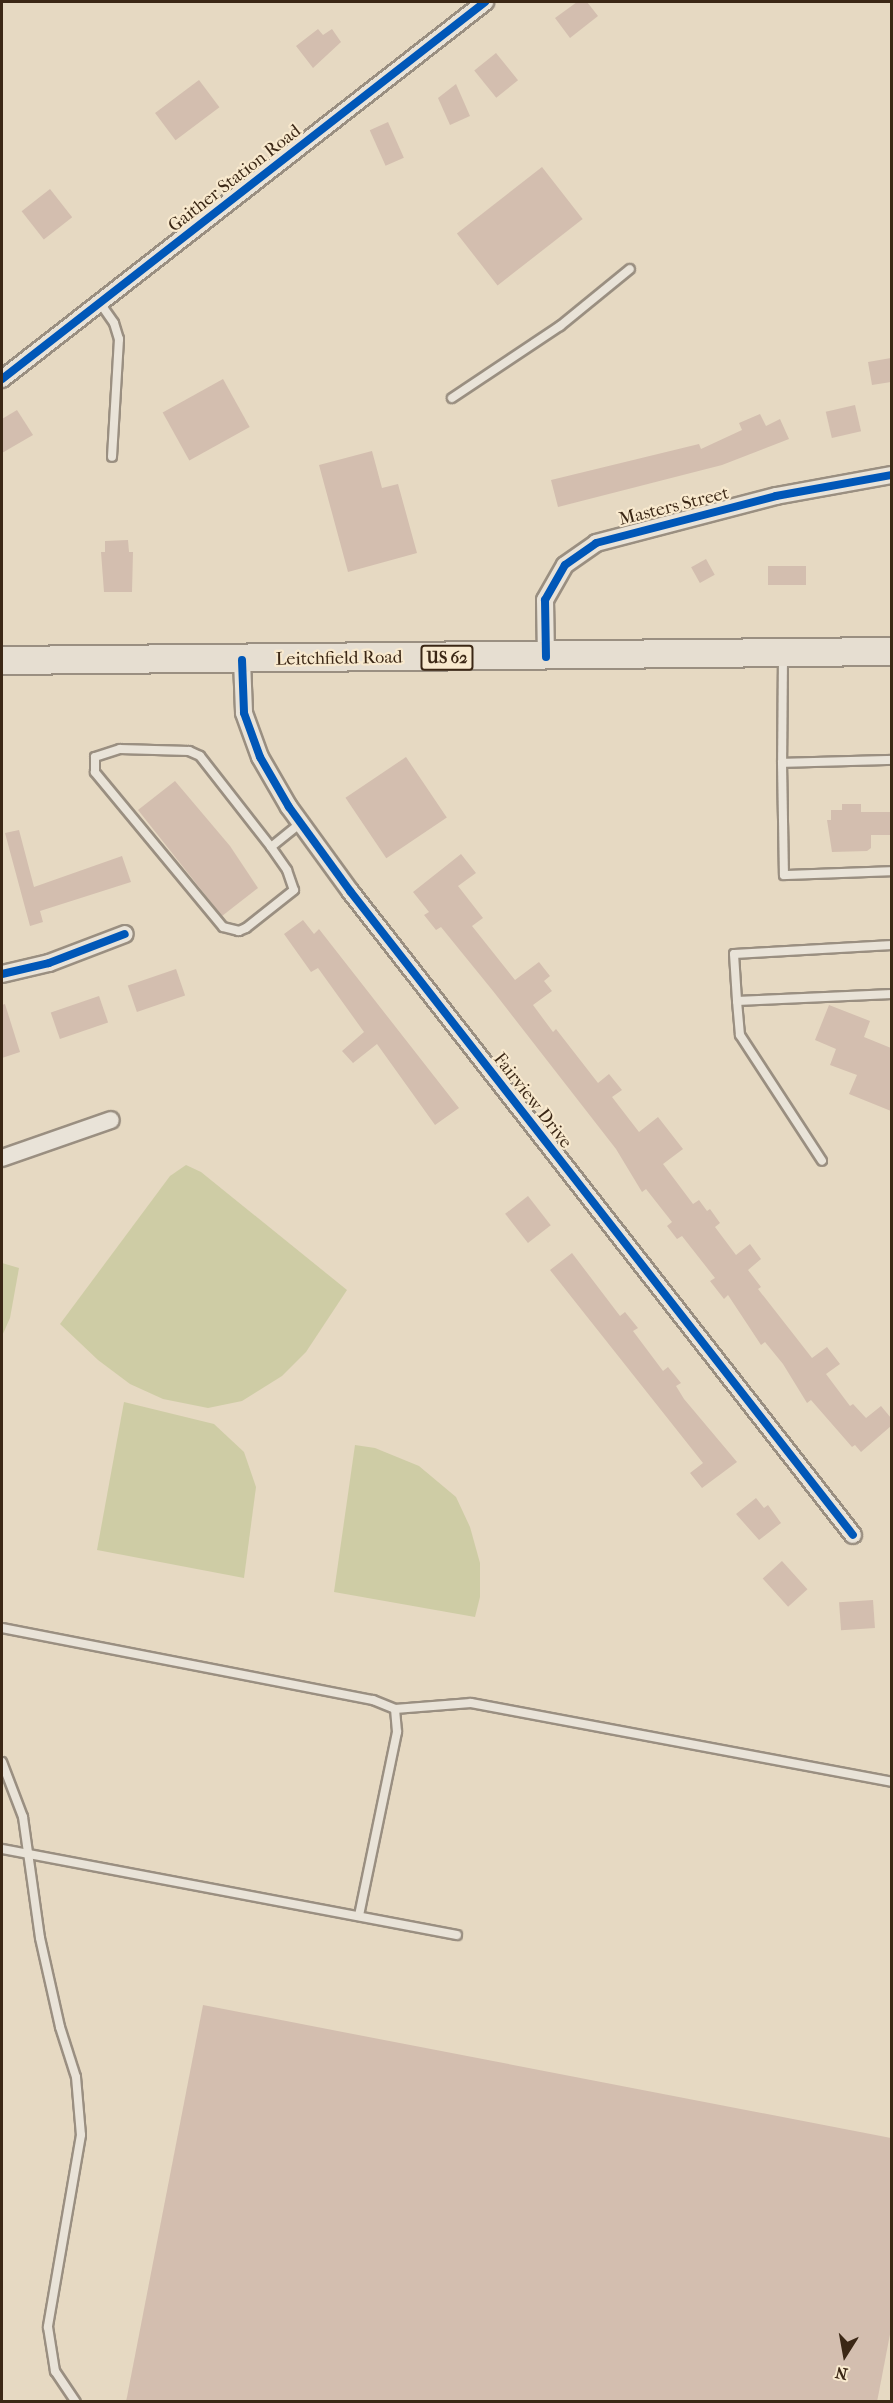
<!DOCTYPE html>
<html>
<head>
<meta charset="utf-8">
<style>
	body { margin:0 }
	#map { position:relative; width:893px; height:2403px; overflow:hidden; background:#e6d9c2; font-family:"IM FELL French Canon",serif }
	div>[style] { position:absolute }
	.green>* { inset:0; background:#cecca5 }
	.building>* { inset:0; background:#d3beaf; transform-origin:0 0 }
	.roads { filter:drop-shadow(2px 0 #9a8f81) drop-shadow(-2px 0 #9a8f81) drop-shadow(0 2px #9a8f81) drop-shadow(0 -2px #9a8f81) }
	.lane>* { height:8px; margin:-4px; padding:0 4px; transform-origin:4px; border-radius:4px; background:#e9e3d8 }
	.street>* { height:16px; margin:-8px; padding:0 8px; transform-origin:8px; border-radius:8px; background:#e9e3d8 }
	.primary>* { height:27px; margin:-13.5px; padding:0 13.5px; transform-origin:13.5px; border-radius:13.5px; background:#e6ded1 }
	.cycleway>* { height:8px; margin:-4px; padding:0 4px; transform-origin:4px; border-radius:4px; background:#0057b8 }
	span { translate:-50% -50%; white-space:nowrap; text-align:center; line-height:1.15; -webkit-text-stroke:4.5px #f8e9ce; paint-order:stroke }
	.shield-label span { padding:2px 4px; background:#f8e9ce; border:2px solid; border-radius:4px; -webkit-text-stroke-width:0 }
	.shield-label { font-size:16px; color:#3b2715; font-weight:700 }
	.street-label { font-size:18px; color:#3b2715 }
	.frame { position:absolute; inset:0; border:3px solid #3b2715; pointer-events:none }
	.north { position:absolute; left:815px; top:2325px; width:60px; height:60px; -webkit-text-stroke:4px #f8e9ce; paint-order:stroke; rotate:191deg; font-size:16px; font-weight:700; line-height:24px; text-align:center; color:#3b2715 }
	.north::after { content:''; display:block; margin:auto; width:21px; height:27px; background:#3b2715; clip-path:polygon(50% 0,100% 100%,50% 72%,0 100%) }
</style>
</head>
<body>
<div id="map">
	<div class="green">
		<i style="clip-path:polygon(186px 1165px,201px 1172px,347px 1290px,306px 1352px,282px 1376px,242px 1401px,208px 1408px,163px 1399px,130px 1384px,98px 1360px,60px 1324px,170px 1176px)"></i>
		<i style="clip-path:polygon(2px 1263px,19px 1268px,10px 1318px,2px 1336px)"></i>
		<i style="clip-path:polygon(124px 1402px,214px 1424px,244px 1452px,256px 1487px,244px 1578px,97px 1550px)"></i>
		<i style="clip-path:polygon(355px 1445px,375px 1448px,419px 1466px,456px 1497px,470px 1527px,480px 1563px,480px 1597px,475px 1617px,334px 1592px)"></i>
	</div>
	<div class="building">
		<i style="clip-path:polygon(577px 2px,587px 2px,598px 16px,570px 38px,555px 18px)"></i>
		<i style="clip-path:polygon(318px 29px,323px 35px,332px 29px,341px 42px,313px 68px,296px 46px)"></i>
		<i style="left:496px;top:53px;width:35px;height:28px;rotate:51deg"></i>
		<i style="left:199px;top:80px;width:34px;height:55px;rotate:53deg"></i>
		<i style="clip-path:polygon(456px 84px,470px 116px,450px 125px,438px 98px)"></i>
		<i style="left:388px;top:122px;width:39px;height:20px;rotate:66deg"></i>
		<i style="left:542px;top:167px;width:66px;height:108px;rotate:52deg"></i>
		<i style="left:50px;top:189px;width:36px;height:36px;rotate:52deg"></i>
		<i style="clip-path:polygon(891px 358px,891px 382px,872px 385px,868px 362px)"></i>
		<i style="left:223px;top:379px;width:55px;height:69px;rotate:61deg"></i>
		<i style="left:855px;top:405px;width:27px;height:30px;rotate:77deg"></i>
		<i style="clip-path:polygon(17px 410px,33px 435px,2px 453px,2px 419px)"></i>
		<i style="clip-path:polygon(760px 414px,766px 426px,780px 419px,789px 439px,722px 465px,558px 507px,551px 480px,699px 444px,701px 449px,742px 430px,739px 423px)"></i>
		<i style="clip-path:polygon(372px 451px,382px 488px,398px 484px,417px 553px,348px 572px,319px 465px)"></i>
		<i style="clip-path:polygon(128px 540px,129px 552px,133px 552px,132px 592px,104px 592px,101px 552px,105px 552px,105px 541px)"></i>
		<i style="left:706px;top:559px;width:18px;height:17px;rotate:61deg"></i>
		<i style="left:768px;top:566px;width:38px;height:19px"></i>
		<i style="left:406px;top:757px;width:73px;height:73px;rotate:56deg"></i>
		<i style="clip-path:polygon(175px 781px,230px 846px,258px 888px,222px 916px,138px 810px)"></i>
		<i style="clip-path:polygon(842px 804px,861px 804px,861px 812px,891px 812px,891px 835px,871px 835px,871px 848px,867px 851px,832px 852px,827px 820px,831px 820px,831px 810px,842px 810px)"></i>
		<i style="clip-path:polygon(19px 830px,34px 887px,122px 856px,131px 882px,40px 911px,43px 922px,30px 926px,5px 833px)"></i>
		<i style="clip-path:polygon(461px 854px,476px 873px,458px 886px,483px 918px,472px 926px,515px 980px,539px 962px,550px 976px,544px 981px,552px 991px,533px 1005px,553px 1032px,556px 1029px,598px 1083px,609px 1074px,622px 1090px,612px 1097px,639px 1132px,658px 1117px,683px 1149px,663px 1164px,693px 1204px,699px 1200px,707px 1211px,710px 1209px,720px 1223px,715px 1227px,736px 1255px,750px 1244px,761px 1259px,748px 1270px,761px 1287px,758px 1289px,812px 1358px,827px 1347px,840px 1364px,826px 1374px,850px 1406px,853px 1404px,866px 1418px,881px 1406px,891px 1418px,891px 1426px,861px 1452px,855px 1445px,852px 1447px,811px 1400px,807px 1403px,783px 1364px,765px 1342px,761px 1345px,728px 1295px,724px 1299px,710px 1281px,715px 1278px,682px 1236px,677px 1239px,667px 1226px,672px 1222px,646px 1189px,642px 1192px,616px 1149px,493px 991px,441px 927px,436px 930px,424px 915px,429px 912px,413px 892px)"></i>
		<i style="clip-path:polygon(303px 920px,314px 934px,319px 929px,459px 1108px,435px 1125px,377px 1044px,353px 1063px,342px 1051px,364px 1032px,318px 968px,311px 972px,284px 934px)"></i>
		<i style="left:176px;top:969px;width:28px;height:51px;rotate:71deg"></i>
		<i style="left:99px;top:996px;width:28px;height:51px;rotate:71deg"></i>
		<i style="clip-path:polygon(5px 1004px,20px 1052px,2px 1058px,2px 1005px)"></i>
		<i style="clip-path:polygon(829px 1005px,870px 1021px,864px 1037px,891px 1048px,891px 1111px,849px 1094px,857px 1075px,830px 1065px,836px 1049px,815px 1040px)"></i>
		<i style="left:528px;top:1196px;width:37px;height:29px;rotate:52deg"></i>
		<i style="clip-path:polygon(572px 1253px,620px 1316px,625px 1312px,638px 1328px,633px 1331px,663px 1371px,668px 1367px,681px 1383px,676px 1386px,684px 1399px,737px 1462px,702px 1488px,690px 1473px,703px 1463px,550px 1270px)"></i>
		<i style="clip-path:polygon(756px 1498px,764px 1508px,768px 1505px,781px 1523px,759px 1540px,736px 1514px)"></i>
		<i style="left:782px;top:1561px;width:38px;height:26px;rotate:48deg"></i>
		<i style="left:873px;top:1600px;width:28px;height:34px;rotate:86deg"></i>
		<i style="clip-path:polygon(203px 2005px,891px 2138px,891px 2329px,877px 2402px,126px 2402px)"></i>
	</div>
	<div class="roads">
		<div class="lane">
			<i style="left:100px;top:303px;width:24px;rotate:55deg"></i>
			<i style="left:114px;top:323px;width:17px;rotate:73deg"></i>
			<i style="left:119px;top:339px;width:118px;rotate:93.4deg"></i>
			<i style="left:452px;top:398px;width:130px;rotate:-33.7deg"></i>
			<i style="left:560px;top:326px;width:90px;rotate:-39.2deg"></i>
			<i style="left:783px;top:657px;width:106px;rotate:90.5deg"></i>
			<i style="left:782px;top:763px;width:110px;rotate:-1.6deg"></i>
			<i style="left:782px;top:763px;width:112px;rotate:89deg"></i>
			<i style="left:784px;top:875px;width:108px;rotate:-2.1deg"></i>
			<i style="left:271px;top:847px;width:28px;rotate:55deg"></i>
			<i style="left:287px;top:870px;width:21px;rotate:71deg"></i>
			<i style="left:294px;top:890px;width:61px;rotate:141.6deg"></i>
			<i style="left:246px;top:928px;width:8px;rotate:157deg"></i>
			<i style="left:239px;top:931px;width:16px;rotate:-166deg"></i>
			<i style="left:223px;top:927px;width:201px;rotate:-129.6deg"></i>
			<i style="left:95px;top:772px;width:15px;rotate:-90deg"></i>
			<i style="left:95px;top:757px;width:26px;rotate:-18deg"></i>
			<i style="left:120px;top:749px;width:69px;rotate:1.7deg"></i>
			<i style="left:189px;top:751px;width:12px;rotate:24deg"></i>
			<i style="left:200px;top:756px;width:115px;rotate:52deg"></i>
			<i style="left:271px;top:847px;width:38px;rotate:-39deg"></i>
			<i style="left:892px;top:945px;width:158px;rotate:176.7deg"></i>
			<i style="left:734px;top:954px;width:47px;rotate:86.3deg"></i>
			<i style="left:737px;top:1001px;width:155px;rotate:-2.6deg"></i>
			<i style="left:737px;top:1001px;width:34px;rotate:85deg"></i>
			<i style="left:740px;top:1035px;width:150px;rotate:56.9deg"></i>
			<i style="left:2px;top:1628px;width:378px;rotate:11deg"></i>
			<i style="left:373px;top:1700px;width:24px;rotate:22deg"></i>
			<i style="left:395px;top:1709px;width:23px;rotate:85deg"></i>
			<i style="left:397px;top:1732px;width:188px;rotate:101.7deg"></i>
			<i style="left:395px;top:1709px;width:76px;rotate:-4.5deg"></i>
			<i style="left:471px;top:1703px;width:428px;rotate:10.6deg"></i>
			<i style="left:2px;top:1762px;width:59px;rotate:69.1deg"></i>
			<i style="left:23px;top:1817px;width:122px;rotate:82deg"></i>
			<i style="left:40px;top:1938px;width:91px;rotate:77.3deg"></i>
			<i style="left:60px;top:2027px;width:52px;rotate:72.3deg"></i>
			<i style="left:76px;top:2077px;width:58px;rotate:85.1deg"></i>
			<i style="left:81px;top:2135px;width:195px;rotate:99.8deg"></i>
			<i style="left:48px;top:2327px;width:45px;rotate:81deg"></i>
			<i style="left:55px;top:2371px;width:37px;rotate:56deg"></i>
			<i style="left:2px;top:1849px;width:463px;rotate:10.7deg"></i>
		</div>
		<div class="street">
			<i style="left:2px;top:379px;width:613px;rotate:-37.97deg"></i>
			<i style="left:546px;top:657px;width:57px;rotate:-91deg"></i>
			<i style="left:545px;top:600px;width:40px;rotate:-60.3deg"></i>
			<i style="left:565px;top:565px;width:38px;rotate:-35deg"></i>
			<i style="left:596px;top:543px;width:186px;rotate:-14.6deg"></i>
			<i style="left:776px;top:496px;width:118px;rotate:-10.3deg"></i>
			<i style="left:242px;top:660px;width:53px;rotate:87.8deg"></i>
			<i style="left:244px;top:713px;width:47px;rotate:70deg"></i>
			<i style="left:260px;top:757px;width:58px;rotate:59.9deg"></i>
			<i style="left:289px;top:807px;width:104px;rotate:54deg"></i>
			<i style="left:350px;top:891px;width:817px;rotate:52.01deg"></i>
			<i style="left:2px;top:974px;width:48px;rotate:-13.2deg"></i>
			<i style="left:49px;top:963px;width:81px;rotate:-20.9deg"></i>
			<i style="left:2px;top:1158px;width:115px;rotate:-19.2deg"></i>
		</div>
		<div class="primary">
			<i style="left:2px;top:660px;width:890px;rotate:-0.58deg"></i>
		</div>
	</div>
	<div class="cycleway">
		<i style="left:2px;top:379px;width:613px;rotate:-37.97deg"></i>
		<i style="left:546px;top:657px;width:57px;rotate:-91deg"></i>
		<i style="left:545px;top:600px;width:40px;rotate:-60.3deg"></i>
		<i style="left:565px;top:565px;width:38px;rotate:-35deg"></i>
		<i style="left:596px;top:543px;width:186px;rotate:-14.6deg"></i>
		<i style="left:776px;top:496px;width:118px;rotate:-10.3deg"></i>
		<i style="left:242px;top:660px;width:53px;rotate:87.8deg"></i>
		<i style="left:244px;top:713px;width:47px;rotate:70deg"></i>
		<i style="left:260px;top:757px;width:58px;rotate:59.9deg"></i>
		<i style="left:289px;top:807px;width:104px;rotate:54deg"></i>
		<i style="left:350px;top:891px;width:817px;rotate:52.01deg"></i>
		<i style="left:2px;top:974px;width:48px;rotate:-13.2deg"></i>
		<i style="left:49px;top:963px;width:81px;rotate:-20.9deg"></i>
	</div>
	<div class="shield-label">
		<span style="left:447px;top:658px">US 62</span>
	</div>
	<div class="street-label">
		<span style="left:235px;top:179px;rotate:-38deg">Gaither Station Road</span>
		<span style="left:674px;top:507px;rotate:-14deg">Masters Street</span>
		<span style="left:339px;top:659px;rotate:-1deg">Leitchfield Road</span>
		<span style="left:532px;top:1101px;rotate:52deg">Fairview Drive</span>
	</div>
	<div class="frame"></div>
	<div class="north">N</div>
</div>
</body>
</html>
